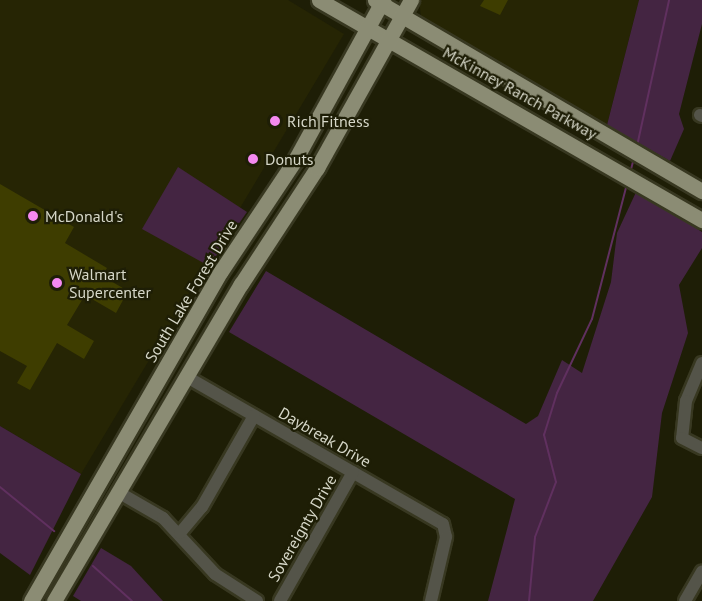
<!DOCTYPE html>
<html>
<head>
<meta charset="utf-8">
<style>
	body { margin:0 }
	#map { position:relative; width:702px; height:601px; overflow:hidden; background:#1e1e06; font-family:"PT Sans",sans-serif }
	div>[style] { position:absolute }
	.built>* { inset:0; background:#262504 }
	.green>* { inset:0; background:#442542 }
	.stream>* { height:2px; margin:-1px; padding:0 1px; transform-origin:1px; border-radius:1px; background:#60305f }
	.building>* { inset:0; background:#3e3d00 }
	.roads { filter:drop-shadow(2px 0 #383821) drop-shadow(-2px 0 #383821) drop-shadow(0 2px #383821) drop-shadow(0 -2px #383821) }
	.minor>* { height:12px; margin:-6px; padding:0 6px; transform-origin:6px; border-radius:6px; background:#545449 }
	.major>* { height:15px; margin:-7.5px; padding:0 7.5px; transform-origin:7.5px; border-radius:7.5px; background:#8b8c74 }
	.dots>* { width:16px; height:16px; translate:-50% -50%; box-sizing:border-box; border:3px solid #1e1e06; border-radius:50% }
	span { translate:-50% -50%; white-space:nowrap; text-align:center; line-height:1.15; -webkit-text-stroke:4.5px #1e1e06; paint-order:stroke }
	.street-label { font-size:16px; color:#d6d7c8 }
	.poi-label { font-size:16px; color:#d6d7c8 }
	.left { translate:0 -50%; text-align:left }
</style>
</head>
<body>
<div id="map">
	<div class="built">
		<i style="clip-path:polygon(0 0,288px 0,344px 34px,81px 474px,0 426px)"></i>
		<i style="clip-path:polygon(419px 0,639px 0,607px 125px,421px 17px)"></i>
	</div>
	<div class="green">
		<i style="clip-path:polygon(639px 0,702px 0,702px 24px,679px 114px,684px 129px,670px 161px,607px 125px)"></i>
		<i style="clip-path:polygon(178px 167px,247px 212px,209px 266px,142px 229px)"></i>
		<i style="clip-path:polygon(637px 190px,702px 232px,702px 248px,679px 285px,688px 333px,662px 413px,652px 497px,593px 601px,488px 601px,515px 499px,229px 332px,266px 271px,526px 424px,538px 416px,562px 360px,582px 373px,611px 282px,617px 233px)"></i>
		<i style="clip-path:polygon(0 426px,81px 474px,30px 575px,0 553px)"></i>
		<i style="clip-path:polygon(101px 548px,131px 566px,163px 601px,81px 601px,73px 596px)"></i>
	</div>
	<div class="stream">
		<i style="left:637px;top:146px;width:149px;rotate:-77.6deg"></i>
		<i style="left:630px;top:173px;width:16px;rotate:-75deg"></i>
		<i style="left:0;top:487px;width:70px;rotate:39.2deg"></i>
		<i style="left:93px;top:566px;width:52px;rotate:41.9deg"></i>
		<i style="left:529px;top:601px;width:64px;rotate:-84.6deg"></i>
		<i style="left:535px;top:537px;width:59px;rotate:-69.1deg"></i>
		<i style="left:556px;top:482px;width:49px;rotate:-104.3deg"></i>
		<i style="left:544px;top:435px;width:44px;rotate:-72.8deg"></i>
		<i style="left:557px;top:393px;width:82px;rotate:-64.7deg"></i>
		<i style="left:592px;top:319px;width:139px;rotate:-75.5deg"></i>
	</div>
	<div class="building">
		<i style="clip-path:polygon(484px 0,508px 0,500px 15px,480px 6px)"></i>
		<i style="clip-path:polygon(0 184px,74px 227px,65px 243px,107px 268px,102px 276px,128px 291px,116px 313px,85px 295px,67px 325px,94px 341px,84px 359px,57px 343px,30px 390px,17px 383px,27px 366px,0 351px)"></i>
	</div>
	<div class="roads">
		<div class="minor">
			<i style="left:700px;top:115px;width:2px;rotate:27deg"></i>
			<i style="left:702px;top:363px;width:41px;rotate:112.8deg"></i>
			<i style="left:686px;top:401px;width:37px;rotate:96deg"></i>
			<i style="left:682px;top:438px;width:22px;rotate:27deg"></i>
			<i style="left:187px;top:377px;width:295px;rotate:29.9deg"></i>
			<i style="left:443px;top:524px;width:13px;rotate:77deg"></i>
			<i style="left:446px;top:537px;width:66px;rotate:103.2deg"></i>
			<i style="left:118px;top:492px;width:52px;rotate:30deg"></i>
			<i style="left:163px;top:518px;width:76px;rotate:47.1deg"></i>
			<i style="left:215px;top:574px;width:50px;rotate:32.7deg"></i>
			<i style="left:180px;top:533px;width:34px;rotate:-50deg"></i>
			<i style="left:202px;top:507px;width:105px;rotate:-60.3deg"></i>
			<i style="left:280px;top:601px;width:148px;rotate:-60.5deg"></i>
			<i style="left:685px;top:601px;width:34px;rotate:-60deg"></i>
		</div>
		<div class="major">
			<i style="left:319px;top:0;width:442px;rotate:29.9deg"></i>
			<i style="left:375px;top:0;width:379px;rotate:30.3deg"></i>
			<i style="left:31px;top:601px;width:381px;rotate:-60.1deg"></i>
			<i style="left:221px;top:271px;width:133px;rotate:-56.3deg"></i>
			<i style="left:295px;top:160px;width:183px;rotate:-61.2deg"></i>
			<i style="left:54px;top:601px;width:368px;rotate:-59.5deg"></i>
			<i style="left:241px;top:284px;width:139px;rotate:-56.8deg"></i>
			<i style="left:317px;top:168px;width:193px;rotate:-60.8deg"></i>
		</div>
	</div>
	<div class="dots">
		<i style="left:275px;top:121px;background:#f489f0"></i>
		<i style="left:253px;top:159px;background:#f489f0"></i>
		<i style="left:33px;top:216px;background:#f489f0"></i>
		<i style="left:57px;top:283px;background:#f489f0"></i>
	</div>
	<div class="street-label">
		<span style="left:520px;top:93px;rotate:29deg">McKinney Ranch Parkway</span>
		<span style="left:191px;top:291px;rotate:-59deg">South Lake Forest Drive</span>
		<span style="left:325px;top:437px;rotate:30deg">Daybreak Drive</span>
		<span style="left:302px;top:528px;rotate:-60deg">Sovereignty Drive</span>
	</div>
	<div class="poi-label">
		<span class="left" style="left:287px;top:121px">Rich Fitness</span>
		<span class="left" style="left:265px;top:159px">Donuts</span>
		<span class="left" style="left:45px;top:216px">McDonald's</span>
		<span class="left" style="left:69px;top:283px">Walmart<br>Supercenter</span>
	</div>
</div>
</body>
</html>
